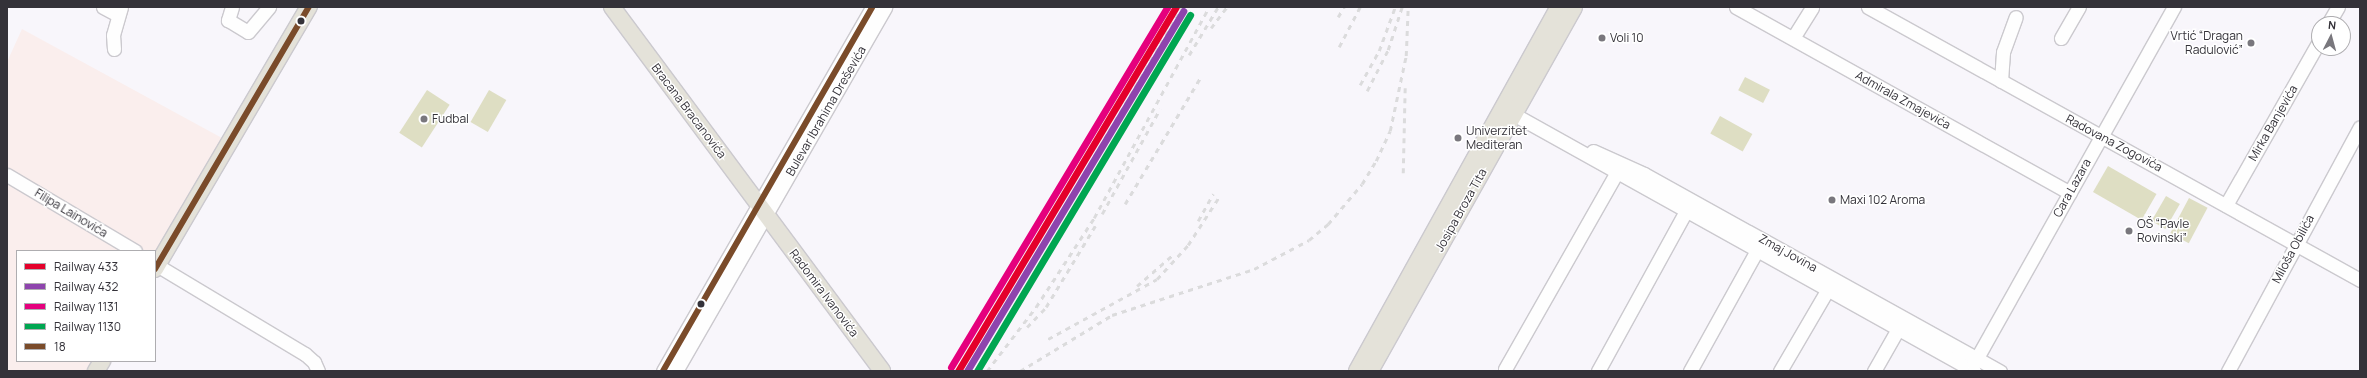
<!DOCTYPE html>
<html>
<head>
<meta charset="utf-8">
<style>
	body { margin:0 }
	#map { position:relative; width:2367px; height:378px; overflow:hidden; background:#f8f6fb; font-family:Manrope,sans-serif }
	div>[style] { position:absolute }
	.industrial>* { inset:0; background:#faeeed }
	.green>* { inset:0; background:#dedec3; transform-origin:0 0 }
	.roads { filter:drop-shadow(1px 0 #cbc9ce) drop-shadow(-1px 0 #cbc9ce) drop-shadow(0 1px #cbc9ce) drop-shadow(0 -1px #cbc9ce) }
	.minor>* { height:13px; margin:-6.5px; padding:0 6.5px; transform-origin:6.5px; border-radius:6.5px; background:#fefefe }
	.major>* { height:16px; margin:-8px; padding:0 8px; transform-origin:8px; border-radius:8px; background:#e4e2d9 }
	.rail>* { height:2.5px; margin-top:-1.25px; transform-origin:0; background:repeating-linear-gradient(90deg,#dbdbdc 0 5px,transparent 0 10px) }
	.bus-1>* { height:6px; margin:-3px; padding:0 3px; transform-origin:3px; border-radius:3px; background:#7a4b2a }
	.rail-1>* { height:7px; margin:-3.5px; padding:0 3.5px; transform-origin:3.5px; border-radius:3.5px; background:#e4002b }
	.rail-2>* { height:7px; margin:-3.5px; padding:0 3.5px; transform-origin:3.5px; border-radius:3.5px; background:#8e44ad }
	.rail-3>* { height:7px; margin:-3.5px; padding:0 3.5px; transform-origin:3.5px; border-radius:3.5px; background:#e5007d }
	.rail-4>* { height:7px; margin:-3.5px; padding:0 3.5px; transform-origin:3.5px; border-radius:3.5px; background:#00a651 }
	.dots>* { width:11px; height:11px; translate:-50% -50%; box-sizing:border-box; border:2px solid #fff; border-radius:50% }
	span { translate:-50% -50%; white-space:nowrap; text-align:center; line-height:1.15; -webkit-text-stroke:3px #fff; paint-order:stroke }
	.poi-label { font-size:12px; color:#343239 }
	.right { translate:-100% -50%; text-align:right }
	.left { translate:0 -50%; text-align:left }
	.street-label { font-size:12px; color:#343239 }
	.frame { position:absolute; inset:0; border:8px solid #343239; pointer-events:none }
	.legend { position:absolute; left:16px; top:250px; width:140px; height:112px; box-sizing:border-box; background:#fff; border:1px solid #aeadb0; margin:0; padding:5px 7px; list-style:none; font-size:12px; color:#343239 }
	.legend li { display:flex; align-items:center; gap:8px; height:20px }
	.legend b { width:20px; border:1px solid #aeadb0 }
	.north { position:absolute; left:2311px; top:16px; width:40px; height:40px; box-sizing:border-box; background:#fff; border:1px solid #aeadb0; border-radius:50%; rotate:6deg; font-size:11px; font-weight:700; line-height:16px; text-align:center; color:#343239 }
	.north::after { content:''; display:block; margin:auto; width:14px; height:18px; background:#79777d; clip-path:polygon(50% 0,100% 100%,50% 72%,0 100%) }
</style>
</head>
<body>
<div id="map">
	<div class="industrial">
		<i style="clip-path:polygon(22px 29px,222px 138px,155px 262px,155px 251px,17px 251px,17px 361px,96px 361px,90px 371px,7px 371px,7px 62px)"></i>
	</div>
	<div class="green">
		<i style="left:1745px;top:77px;width:28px;height:15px;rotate:27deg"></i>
		<i style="left:427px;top:90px;width:27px;height:51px;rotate:33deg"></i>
		<i style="left:489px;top:90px;width:20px;height:37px;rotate:30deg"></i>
		<i style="left:1720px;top:116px;width:37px;height:20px;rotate:29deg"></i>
		<i style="left:2108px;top:166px;width:56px;height:30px;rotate:30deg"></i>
		<i style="left:2166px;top:196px;width:16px;height:29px;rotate:30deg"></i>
		<i style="left:2189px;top:198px;width:21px;height:40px;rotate:28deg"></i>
	</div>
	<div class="roads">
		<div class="minor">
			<i style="left:103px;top:7px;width:17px;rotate:28deg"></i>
			<i style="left:232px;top:7px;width:14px;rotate:107deg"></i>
			<i style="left:228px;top:20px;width:23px;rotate:31deg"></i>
			<i style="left:248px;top:32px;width:33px;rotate:-50deg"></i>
			<i style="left:1736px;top:7px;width:382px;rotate:29.1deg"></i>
			<i style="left:1868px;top:7px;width:563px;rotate:29.02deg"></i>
			<i style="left:2328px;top:24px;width:20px;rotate:-60deg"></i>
			<i style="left:1793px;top:38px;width:36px;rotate:-58deg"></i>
			<i style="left:2061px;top:38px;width:36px;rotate:-60deg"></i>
			<i style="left:114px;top:49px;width:14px;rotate:-94deg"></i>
			<i style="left:113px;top:35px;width:29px;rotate:-74deg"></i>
			<i style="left:2001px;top:81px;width:29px;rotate:-86deg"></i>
			<i style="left:2003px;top:52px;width:37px;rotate:-70deg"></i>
			<i style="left:1506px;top:110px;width:536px;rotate:29.15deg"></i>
			<i style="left:1593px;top:151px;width:56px;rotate:24.3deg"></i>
			<i style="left:1644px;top:174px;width:407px;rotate:29deg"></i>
			<i style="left:7px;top:175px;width:149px;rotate:30.7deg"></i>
			<i style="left:2226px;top:205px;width:189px;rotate:-60.4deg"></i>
			<i style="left:155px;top:264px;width:175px;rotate:31deg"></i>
			<i style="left:305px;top:354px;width:12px;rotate:42deg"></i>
			<i style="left:314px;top:362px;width:10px;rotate:66deg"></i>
			<i style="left:1973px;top:365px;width:411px;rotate:-60.7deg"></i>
			<i style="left:1505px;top:369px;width:235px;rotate:-60.4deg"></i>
			<i style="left:663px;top:371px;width:420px;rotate:-60.1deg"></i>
			<i style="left:676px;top:371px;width:420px;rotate:-60.1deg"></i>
			<i style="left:1598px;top:371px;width:183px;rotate:-61.2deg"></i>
			<i style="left:1690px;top:371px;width:138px;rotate:-61deg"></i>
			<i style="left:1780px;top:371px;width:95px;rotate:-59.7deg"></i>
			<i style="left:1874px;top:371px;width:48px;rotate:-60.3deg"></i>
			<i style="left:2228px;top:371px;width:277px;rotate:-61.6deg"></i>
		</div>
		<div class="major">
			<i style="left:612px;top:7px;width:453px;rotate:53.4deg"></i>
			<i style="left:155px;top:269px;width:304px;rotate:-59.6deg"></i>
			<i style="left:96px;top:371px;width:12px;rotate:-59deg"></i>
			<i style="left:1357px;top:371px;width:416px;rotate:-61deg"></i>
			<i style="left:1370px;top:371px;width:417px;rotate:-60.7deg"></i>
		</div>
	</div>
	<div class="rail">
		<i style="left:1338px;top:17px;width:12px;rotate:-59deg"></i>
		<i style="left:1211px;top:28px;width:26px;rotate:-53deg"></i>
		<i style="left:1339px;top:47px;width:45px;rotate:-62.3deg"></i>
		<i style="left:1189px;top:55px;width:56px;rotate:-58.9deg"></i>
		<i style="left:1360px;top:85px;width:39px;rotate:-61deg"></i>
		<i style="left:1379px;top:51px;width:47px;rotate:-70deg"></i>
		<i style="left:1367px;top:91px;width:46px;rotate:-62.9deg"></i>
		<i style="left:1388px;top:50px;width:45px;rotate:-72deg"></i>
		<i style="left:1403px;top:173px;width:85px;rotate:-88.7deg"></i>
		<i style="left:1125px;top:204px;width:147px;rotate:-59.2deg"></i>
		<i style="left:1102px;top:214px;width:120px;rotate:-61.1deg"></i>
		<i style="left:1198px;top:221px;width:31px;rotate:-61deg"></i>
		<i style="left:1137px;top:286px;width:50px;rotate:-41deg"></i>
		<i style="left:1027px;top:327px;width:28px;rotate:-46deg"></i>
		<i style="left:1046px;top:307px;width:95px;rotate:-58.8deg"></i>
		<i style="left:1048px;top:339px;width:124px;rotate:-28.8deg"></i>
		<i style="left:1157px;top:279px;width:46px;rotate:-47.6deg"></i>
		<i style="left:1188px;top:245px;width:57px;rotate:-57.1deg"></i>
		<i style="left:950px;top:371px;width:425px;rotate:-59deg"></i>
		<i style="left:967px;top:371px;width:423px;rotate:-59.4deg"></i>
		<i style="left:987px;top:371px;width:81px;rotate:-52.6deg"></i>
		<i style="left:1036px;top:307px;width:106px;rotate:-56.9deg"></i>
		<i style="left:1094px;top:218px;width:240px;rotate:-61.4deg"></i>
		<i style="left:1020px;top:371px;width:108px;rotate:-31.3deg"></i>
		<i style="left:1112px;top:315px;width:149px;rotate:-17.9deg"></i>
		<i style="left:1254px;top:269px;width:62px;rotate:-27.8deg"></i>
		<i style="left:1309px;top:240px;width:25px;rotate:-40deg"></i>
		<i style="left:1328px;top:224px;width:52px;rotate:-49.6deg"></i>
		<i style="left:1362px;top:184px;width:27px;rotate:-59deg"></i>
		<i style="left:1376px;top:161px;width:33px;rotate:-65deg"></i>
		<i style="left:1390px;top:131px;width:77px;rotate:-78deg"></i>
		<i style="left:1406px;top:56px;width:49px;rotate:-87.7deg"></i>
	</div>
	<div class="bus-1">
		<i style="left:155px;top:269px;width:304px;rotate:-59.6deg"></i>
		<i style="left:663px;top:371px;width:420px;rotate:-60.1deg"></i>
	</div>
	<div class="rail-1">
		<i style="left:958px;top:371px;width:424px;rotate:-59.1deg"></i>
	</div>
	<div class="rail-2">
		<i style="left:967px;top:371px;width:420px;rotate:-59deg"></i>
	</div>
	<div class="rail-3">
		<i style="left:951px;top:367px;width:420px;rotate:-59deg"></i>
	</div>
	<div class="rail-4">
		<i style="left:977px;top:371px;width:415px;rotate:-59.1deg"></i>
	</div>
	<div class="dots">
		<i style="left:301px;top:21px;background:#343239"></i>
		<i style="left:1602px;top:38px;background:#79777d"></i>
		<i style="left:2251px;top:43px;background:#79777d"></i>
		<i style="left:424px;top:119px;background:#79777d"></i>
		<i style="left:1458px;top:138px;background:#79777d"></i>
		<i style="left:1832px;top:200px;background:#79777d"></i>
		<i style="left:2129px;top:231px;background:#79777d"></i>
		<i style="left:701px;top:304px;background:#343239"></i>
	</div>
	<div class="poi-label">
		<span class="right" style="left:2243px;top:43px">Vrtić “Dragan<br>Radulović”</span>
		<span class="left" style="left:1610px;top:38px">Voli 10</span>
		<span class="left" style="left:432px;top:119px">Fudbal</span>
		<span class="left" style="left:1466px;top:138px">Univerzitet<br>Mediteran</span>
		<span class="left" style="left:1840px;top:200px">Maxi 102 Aroma</span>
		<span class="left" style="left:2137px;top:231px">OŠ “Pavle<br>Rovinski”</span>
	</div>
	<div class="street-label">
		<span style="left:1903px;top:100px;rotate:29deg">Admirala Zmajevića</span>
		<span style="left:689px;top:111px;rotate:53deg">Bracana Bracanovića</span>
		<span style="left:826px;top:111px;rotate:-60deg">Bulevar Ibrahima Dreševića</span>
		<span style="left:2273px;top:123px;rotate:-60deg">Mirka Banjevića</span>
		<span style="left:2114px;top:143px;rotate:28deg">Radovana Zogovića</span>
		<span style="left:2072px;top:188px;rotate:-61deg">Cara Lazara</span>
		<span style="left:1461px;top:210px;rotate:-61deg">Josipa Broza Tita</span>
		<span style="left:71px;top:213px;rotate:31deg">Filipa Lainovića</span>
		<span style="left:2293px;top:249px;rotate:-62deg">Miloša Obilića</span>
		<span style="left:1788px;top:253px;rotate:29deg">Zmaj Jovina</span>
		<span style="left:824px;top:293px;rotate:53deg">Radomira Ivanovića</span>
	</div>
	<div class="frame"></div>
	<ul class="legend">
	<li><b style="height:5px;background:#e4002b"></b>Railway 433</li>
	<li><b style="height:5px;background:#8e44ad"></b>Railway 432</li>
	<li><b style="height:5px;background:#e5007d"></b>Railway 1131</li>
	<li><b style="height:5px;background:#00a651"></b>Railway 1130</li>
	<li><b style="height:5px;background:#7a4b2a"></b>18</li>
	</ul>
	<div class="north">N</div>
</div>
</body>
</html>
